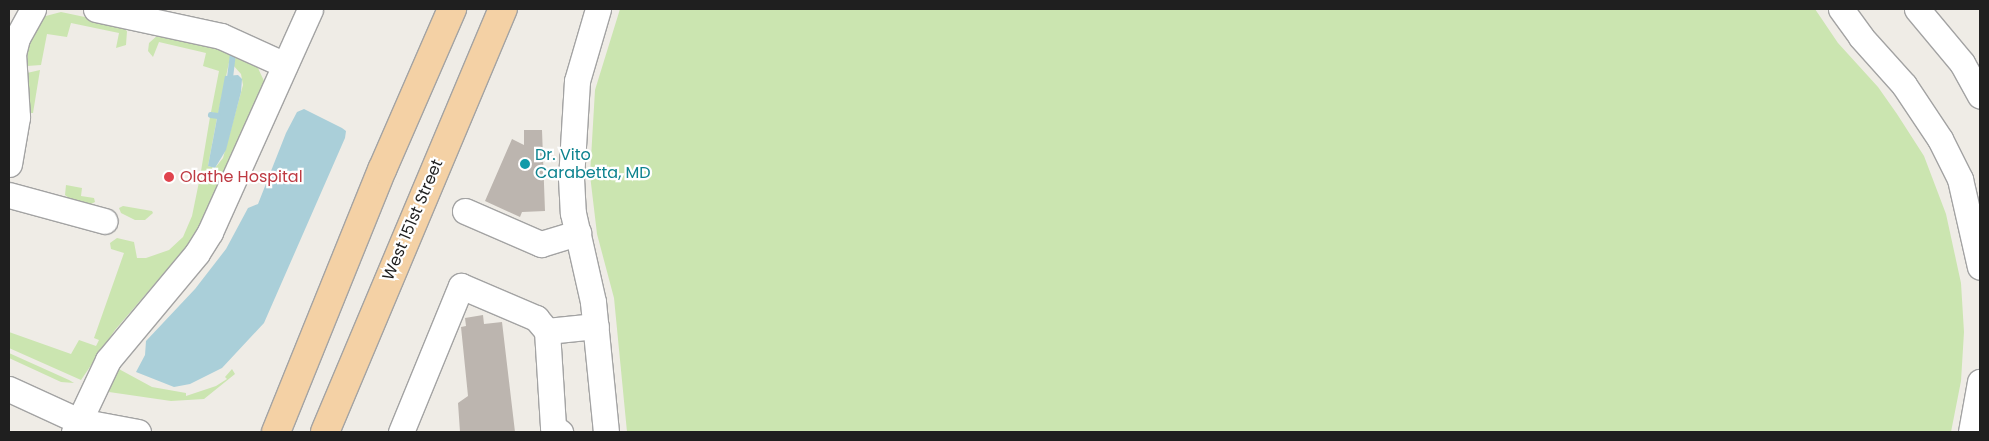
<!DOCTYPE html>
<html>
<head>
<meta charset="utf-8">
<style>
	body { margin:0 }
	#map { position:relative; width:1989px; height:441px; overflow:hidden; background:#efece6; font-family:Poppins,sans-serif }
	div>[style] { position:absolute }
	.grass>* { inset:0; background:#cbe5b0 }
	.water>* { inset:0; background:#aacfd9 }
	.stream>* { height:5.5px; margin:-2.75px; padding:0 2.75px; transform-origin:2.75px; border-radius:2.75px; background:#aacfd9 }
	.building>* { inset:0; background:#bcb5af }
	.roads { filter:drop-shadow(1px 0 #a3a3a3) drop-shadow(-1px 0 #a3a3a3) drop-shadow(0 1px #a3a3a3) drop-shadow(0 -1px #a3a3a3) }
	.minor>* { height:25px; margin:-12.5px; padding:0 12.5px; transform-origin:12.5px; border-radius:12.5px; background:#fff }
	.major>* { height:28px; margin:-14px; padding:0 14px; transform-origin:14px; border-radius:14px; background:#f4d1a5 }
	.dots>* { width:14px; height:14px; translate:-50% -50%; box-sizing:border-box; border:2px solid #fff; border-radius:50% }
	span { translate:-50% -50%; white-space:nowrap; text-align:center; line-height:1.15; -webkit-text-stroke:4.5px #fff; paint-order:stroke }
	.culture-label { font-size:16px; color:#0d838f }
	.left { translate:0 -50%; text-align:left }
	.health-label { font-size:16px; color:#be3a42 }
	.street-label { font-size:16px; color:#1f1f1f }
	.frame { position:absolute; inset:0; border:10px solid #1f1f1f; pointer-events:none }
</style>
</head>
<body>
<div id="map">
	<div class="grass">
		<i style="clip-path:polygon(620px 9px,1815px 9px,1838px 43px,1878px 87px,1897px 114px,1924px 156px,1946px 214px,1961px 283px,1964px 332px,1961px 381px,1951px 432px,627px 432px,614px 298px,597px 234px,590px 175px,595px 90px)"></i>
		<i style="clip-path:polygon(61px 12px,118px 24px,127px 31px,126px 45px,116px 48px,119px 33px,71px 23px,67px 37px,47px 34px,41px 65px,27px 66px,28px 40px,42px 17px)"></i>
		<i style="clip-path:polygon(159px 34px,201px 43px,231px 53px,218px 114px,211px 112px,219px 71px,203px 66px,206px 53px,159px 42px,153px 57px,148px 51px,149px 43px)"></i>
		<i style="clip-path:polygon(235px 55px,257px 66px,265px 83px,222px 179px,218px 177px,216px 182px,220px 184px,207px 214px,188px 245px,115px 330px,81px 380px,9px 348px,9px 332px,71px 354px,79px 340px,96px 346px,99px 340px,94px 338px,124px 253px,111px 249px,110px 243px,117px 238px,134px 242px,137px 258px,146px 258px,169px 250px,183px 237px,192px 216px,200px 177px,203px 178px,204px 172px,201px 171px,210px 117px,217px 118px,208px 166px,215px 168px,223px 158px,243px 85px,241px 74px,232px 64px)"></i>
		<i style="clip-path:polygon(40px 70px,33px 113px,29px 113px,27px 73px)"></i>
		<i style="clip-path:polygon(66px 185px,82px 188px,81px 196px,94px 198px,95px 202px,91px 204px,70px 199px,65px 195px)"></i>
		<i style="clip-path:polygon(123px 206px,152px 211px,153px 213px,145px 220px,135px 220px,121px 213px,119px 208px)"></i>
		<i style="clip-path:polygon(9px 353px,69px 380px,74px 383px,61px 382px,9px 358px)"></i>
		<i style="clip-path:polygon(117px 368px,152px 387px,186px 393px,186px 396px,216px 386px,227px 379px,225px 377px,232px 369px,235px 374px,204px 399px,171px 401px,109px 392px)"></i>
	</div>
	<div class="water">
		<i style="clip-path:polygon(238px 75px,242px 79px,241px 92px,226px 150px,215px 168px,208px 166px,225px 76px)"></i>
		<i style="clip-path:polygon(304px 109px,342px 128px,346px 131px,345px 138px,264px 323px,222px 368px,190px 384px,174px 387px,136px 372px,145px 355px,146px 341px,195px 289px,226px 249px,248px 208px,258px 204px,286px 133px,297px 112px)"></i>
	</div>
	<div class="stream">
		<i style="left:230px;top:78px;width:26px;rotate:-83deg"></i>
		<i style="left:211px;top:115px;width:7px;rotate:8deg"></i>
	</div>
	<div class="building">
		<i style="clip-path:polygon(524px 130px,542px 130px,545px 211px,522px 212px,520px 217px,485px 201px,512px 139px,524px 145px)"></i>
		<i style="clip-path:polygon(483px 315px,484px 324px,502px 322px,515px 432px,460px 432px,458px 403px,468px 396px,461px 327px,466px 326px,465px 318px)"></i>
	</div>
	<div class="roads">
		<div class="minor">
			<i style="left:96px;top:9px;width:128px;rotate:12.2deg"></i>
			<i style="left:221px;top:36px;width:70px;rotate:24.4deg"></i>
			<i style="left:598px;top:9px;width:75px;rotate:106.3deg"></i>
			<i style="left:577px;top:81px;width:97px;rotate:93.5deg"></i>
			<i style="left:571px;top:178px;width:35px;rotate:87deg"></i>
			<i style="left:573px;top:213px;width:91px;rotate:77.3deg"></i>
			<i style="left:593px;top:302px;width:131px;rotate:84.3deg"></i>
			<i style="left:1841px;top:9px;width:34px;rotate:54deg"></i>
			<i style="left:1861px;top:37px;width:64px;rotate:48.1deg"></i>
			<i style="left:1904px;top:85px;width:65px;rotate:56.3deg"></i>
			<i style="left:1940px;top:139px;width:45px;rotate:63.4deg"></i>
			<i style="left:1960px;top:179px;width:90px;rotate:77.2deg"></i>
			<i style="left:1917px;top:9px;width:70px;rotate:50.2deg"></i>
			<i style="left:1962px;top:63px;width:37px;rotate:61deg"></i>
			<i style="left:9px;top:164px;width:48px;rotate:-80.3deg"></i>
			<i style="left:17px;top:117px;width:63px;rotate:-93.6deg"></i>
			<i style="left:13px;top:54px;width:16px;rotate:-76deg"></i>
			<i style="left:17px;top:38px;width:33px;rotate:-61deg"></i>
			<i style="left:9px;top:195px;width:99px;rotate:15.2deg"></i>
			<i style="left:465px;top:211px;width:83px;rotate:23.5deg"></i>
			<i style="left:541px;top:244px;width:39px;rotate:-17deg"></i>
			<i style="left:547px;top:331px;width:49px;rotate:-5.8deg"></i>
			<i style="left:9px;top:389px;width:77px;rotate:24.6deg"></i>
			<i style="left:79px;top:421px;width:60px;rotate:10.6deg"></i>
			<i style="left:74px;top:432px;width:80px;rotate:-64.7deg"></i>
			<i style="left:108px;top:360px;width:139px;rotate:-50.2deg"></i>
			<i style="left:197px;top:253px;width:25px;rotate:-58deg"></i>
			<i style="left:210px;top:232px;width:244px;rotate:-65.8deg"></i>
			<i style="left:401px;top:432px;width:158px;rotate:-67.7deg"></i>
			<i style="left:461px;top:286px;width:82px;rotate:23.1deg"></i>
			<i style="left:536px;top:318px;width:17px;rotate:50deg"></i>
			<i style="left:547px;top:331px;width:96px;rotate:86.4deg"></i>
			<i style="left:553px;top:427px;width:9px;rotate:36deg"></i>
			<i style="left:1971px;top:432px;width:51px;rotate:-79.8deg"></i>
		</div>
		<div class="major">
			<i style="left:276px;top:432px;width:283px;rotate:-68deg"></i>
			<i style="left:382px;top:170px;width:176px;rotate:-66.5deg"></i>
			<i style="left:325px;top:432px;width:459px;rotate:-67.2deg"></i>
		</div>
	</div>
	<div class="dots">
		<i style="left:525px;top:164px;background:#0f9aa8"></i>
		<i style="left:169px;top:177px;background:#e0444e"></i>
	</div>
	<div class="culture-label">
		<span class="left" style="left:535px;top:164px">Dr. Vito<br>Carabetta, MD</span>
	</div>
	<div class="health-label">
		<span class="left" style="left:180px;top:177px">Olathe Hospital</span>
	</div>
	<div class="street-label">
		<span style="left:413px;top:220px;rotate:-67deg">West 151st Street</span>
	</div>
	<div class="frame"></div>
</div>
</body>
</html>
